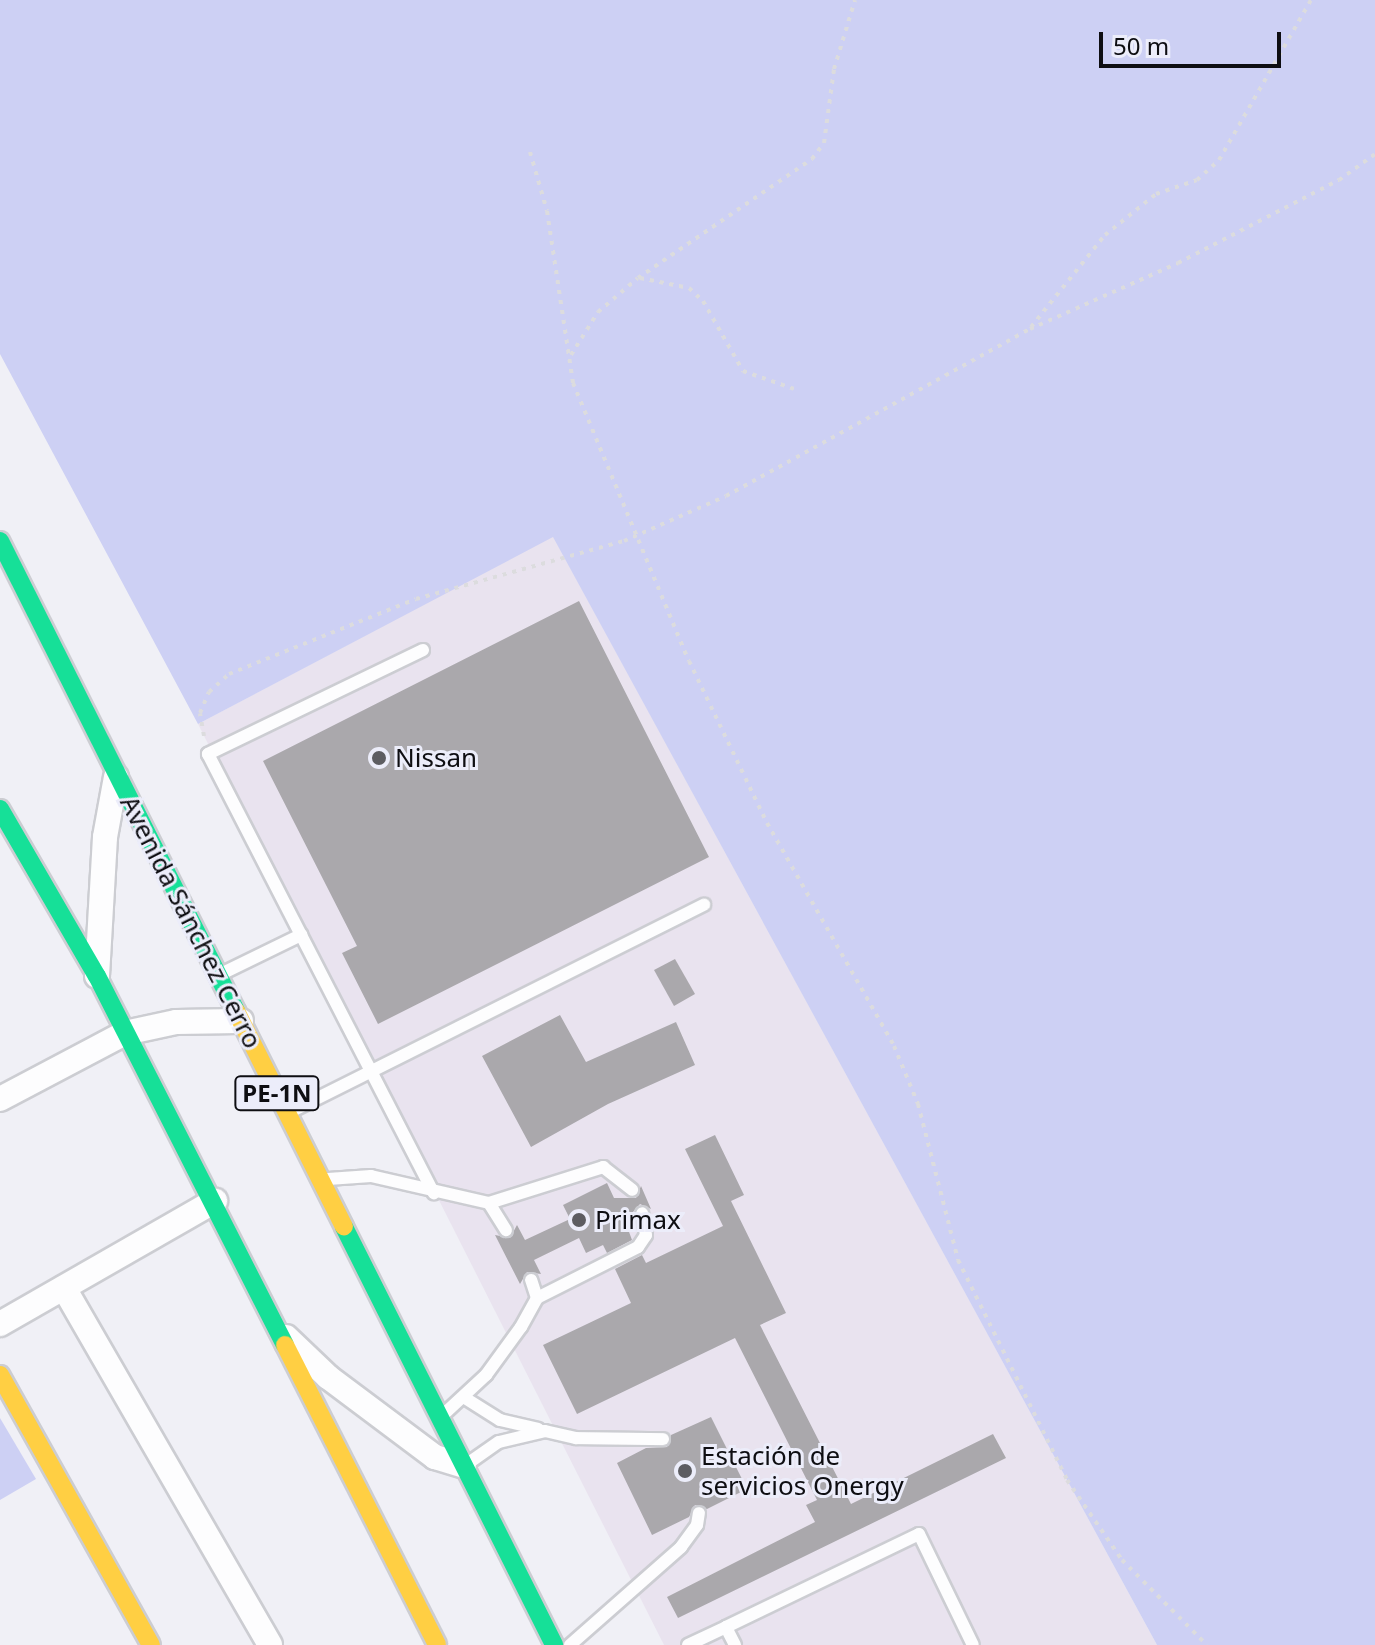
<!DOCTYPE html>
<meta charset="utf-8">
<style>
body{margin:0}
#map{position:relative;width:1375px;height:1645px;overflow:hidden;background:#f0f0f6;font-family:"Noto Sans",sans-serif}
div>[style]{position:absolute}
.commercial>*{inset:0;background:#e9e3ef}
.green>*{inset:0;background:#cdd0f4}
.building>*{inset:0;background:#aaa8ac}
.path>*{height:4px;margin-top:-2px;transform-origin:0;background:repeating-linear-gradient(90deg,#dcdcde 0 4px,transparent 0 10px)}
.roads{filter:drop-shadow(2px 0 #cccdd2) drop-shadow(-2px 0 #cccdd2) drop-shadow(0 2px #cccdd2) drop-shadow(0 -2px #cccdd2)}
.lane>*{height:12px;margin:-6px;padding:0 6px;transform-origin:6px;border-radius:6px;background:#fdfdfe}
.street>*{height:24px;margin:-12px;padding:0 12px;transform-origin:12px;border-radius:12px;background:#fdfdfe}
.fast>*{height:18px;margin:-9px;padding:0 9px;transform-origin:9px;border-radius:9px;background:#16e098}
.slow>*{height:18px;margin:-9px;padding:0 9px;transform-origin:9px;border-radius:9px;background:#ffcf43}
.dots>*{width:22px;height:22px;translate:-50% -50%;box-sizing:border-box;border:4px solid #ecedfa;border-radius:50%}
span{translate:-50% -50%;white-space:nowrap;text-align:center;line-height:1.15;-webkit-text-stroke:6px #ecedfa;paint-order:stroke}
.shield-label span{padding:2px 6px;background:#ecedfa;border:2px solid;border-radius:6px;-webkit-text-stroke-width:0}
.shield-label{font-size:24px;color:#0e0e12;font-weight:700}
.poi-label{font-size:26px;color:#0e0e12}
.left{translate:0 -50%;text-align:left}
.street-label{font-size:26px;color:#0e0e12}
.scale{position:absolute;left:1099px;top:32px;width:182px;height:36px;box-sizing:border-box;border:4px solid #0e0e12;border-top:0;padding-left:10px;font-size:24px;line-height:28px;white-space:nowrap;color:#0e0e12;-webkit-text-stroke:6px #ecedfa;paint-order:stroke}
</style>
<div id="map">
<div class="commercial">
<i style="clip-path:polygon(553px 536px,1157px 1645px,664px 1645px,198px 724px)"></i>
</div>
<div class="green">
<i style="clip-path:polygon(0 0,1375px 0,1375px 1645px,1157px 1645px,553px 537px,198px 724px,0 354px)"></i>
<i style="clip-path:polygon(0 1418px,36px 1479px,0 1500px)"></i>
</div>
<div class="building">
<i style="clip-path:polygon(579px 601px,709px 857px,378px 1024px,342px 953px,357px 946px,263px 761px)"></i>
<i style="clip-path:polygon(675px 959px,695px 994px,674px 1006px,654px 970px)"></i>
<i style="clip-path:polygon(560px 1015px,586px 1062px,676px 1022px,695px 1065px,608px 1104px,531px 1147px,482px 1056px)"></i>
<i style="clip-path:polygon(715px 1135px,744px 1195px,731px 1201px,786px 1313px,760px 1325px,851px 1504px,993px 1434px,1006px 1458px,678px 1618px,667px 1597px,815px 1522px,806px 1505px,817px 1500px,735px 1338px,577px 1414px,543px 1345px,631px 1303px,615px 1269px,642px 1255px,646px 1263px,723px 1226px,685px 1149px)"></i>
<i style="clip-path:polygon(607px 1183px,614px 1198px,636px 1198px,641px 1186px,651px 1209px,640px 1204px,625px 1221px,632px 1240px,607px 1253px,603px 1245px,586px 1253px,579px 1238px,534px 1260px,541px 1274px,527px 1272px,520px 1284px,495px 1235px,510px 1238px,517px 1225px,525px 1240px,570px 1219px,563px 1205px)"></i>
<i style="clip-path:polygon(711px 1417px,747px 1489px,707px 1509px,695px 1505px,689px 1517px,652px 1535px,617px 1463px,646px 1448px,667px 1447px,671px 1435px)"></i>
</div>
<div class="path">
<i style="left:530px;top:152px;width:61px;rotate:73.9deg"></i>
<i style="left:547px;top:211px;width:174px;rotate:81.4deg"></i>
<i style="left:573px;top:383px;width:301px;rotate:67.4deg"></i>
<i style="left:689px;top:661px;width:180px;rotate:64.3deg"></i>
<i style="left:767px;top:823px;width:257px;rotate:60.3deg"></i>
<i style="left:894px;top:1046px;width:63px;rotate:67.5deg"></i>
<i style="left:918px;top:1104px;width:161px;rotate:75.6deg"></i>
<i style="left:958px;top:1260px;width:246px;rotate:63.6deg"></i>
<i style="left:1067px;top:1480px;width:97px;rotate:55.5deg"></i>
<i style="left:1122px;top:1560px;width:120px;rotate:45deg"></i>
<i style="left:640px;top:278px;width:50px;rotate:11.5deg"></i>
<i style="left:689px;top:288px;width:19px;rotate:43deg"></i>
<i style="left:703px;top:301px;width:81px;rotate:60.3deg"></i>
<i style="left:743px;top:371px;width:54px;rotate:19.4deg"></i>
<i style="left:1031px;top:327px;width:118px;rotate:-51.2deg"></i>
<i style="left:1105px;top:235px;width:65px;rotate:-38.8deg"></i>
<i style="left:1156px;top:194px;width:43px;rotate:-18.9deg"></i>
<i style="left:1197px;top:180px;width:30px;rotate:-42deg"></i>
<i style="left:1219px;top:160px;width:185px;rotate:-60.1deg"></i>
<i style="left:571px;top:355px;width:51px;rotate:-57.9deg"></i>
<i style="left:598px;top:312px;width:52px;rotate:-40.4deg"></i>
<i style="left:638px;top:278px;width:211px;rotate:-34.4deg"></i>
<i style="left:812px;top:159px;width:20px;rotate:-53deg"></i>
<i style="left:824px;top:143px;width:75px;rotate:-82.3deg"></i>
<i style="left:834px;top:69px;width:72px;rotate:-73.1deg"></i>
<i style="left:204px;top:736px;width:23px;rotate:-100deg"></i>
<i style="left:200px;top:713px;width:23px;rotate:-67deg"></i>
<i style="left:209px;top:692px;width:27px;rotate:-42deg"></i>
<i style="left:229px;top:674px;width:201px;rotate:-21.9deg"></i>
<i style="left:416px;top:599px;width:216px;rotate:-15.6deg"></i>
<i style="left:624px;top:541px;width:111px;rotate:-23.8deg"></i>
<i style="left:726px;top:496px;width:347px;rotate:-28.8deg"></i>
<i style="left:1030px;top:329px;width:162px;rotate:-24deg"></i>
<i style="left:1178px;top:263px;width:181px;rotate:-27.3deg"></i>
<i style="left:1339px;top:180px;width:44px;rotate:-35.8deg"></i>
</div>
<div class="roads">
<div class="lane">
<i style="left:423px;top:650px;width:239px;rotate:154.2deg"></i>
<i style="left:208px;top:754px;width:494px;rotate:62.8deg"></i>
<i style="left:225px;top:972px;width:85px;rotate:-26deg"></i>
<i style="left:292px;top:1111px;width:461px;rotate:-26.6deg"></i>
<i style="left:328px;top:1179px;width:43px;rotate:-4deg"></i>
<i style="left:371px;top:1176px;width:121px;rotate:12.9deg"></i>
<i style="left:489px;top:1203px;width:32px;rotate:58deg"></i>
<i style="left:489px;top:1203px;width:120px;rotate:-17.5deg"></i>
<i style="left:603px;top:1167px;width:37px;rotate:38deg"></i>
<i style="left:537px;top:1298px;width:113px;rotate:-26.8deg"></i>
<i style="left:638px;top:1247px;width:14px;rotate:-56deg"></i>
<i style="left:646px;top:1235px;width:22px;rotate:-100deg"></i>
<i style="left:465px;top:1398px;width:41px;rotate:32.2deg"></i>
<i style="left:500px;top:1420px;width:39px;rotate:13deg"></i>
<i style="left:445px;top:1413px;width:56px;rotate:-42.8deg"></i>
<i style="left:486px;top:1375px;width:59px;rotate:-53.9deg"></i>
<i style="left:521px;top:1327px;width:33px;rotate:-61deg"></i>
<i style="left:537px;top:1298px;width:19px;rotate:-108deg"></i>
<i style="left:470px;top:1462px;width:35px;rotate:-35deg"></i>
<i style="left:499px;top:1442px;width:47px;rotate:-13.4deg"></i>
<i style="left:545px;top:1431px;width:32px;rotate:13deg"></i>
<i style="left:576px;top:1438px;width:87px;rotate:0.7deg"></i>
<i style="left:570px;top:1645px;width:148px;rotate:-41.4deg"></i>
<i style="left:681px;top:1547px;width:27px;rotate:-54deg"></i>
<i style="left:697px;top:1525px;width:12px;rotate:-81deg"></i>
<i style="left:688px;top:1645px;width:42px;rotate:-25.3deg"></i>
<i style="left:735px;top:1645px;width:20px;rotate:-117deg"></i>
<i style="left:726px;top:1627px;width:214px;rotate:-25.7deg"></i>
<i style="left:919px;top:1534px;width:123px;rotate:64.1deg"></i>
</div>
<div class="street">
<i style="left:97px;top:976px;width:139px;rotate:-86.7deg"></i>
<i style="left:105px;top:837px;width:61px;rotate:-79.6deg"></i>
<i style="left:0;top:1099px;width:141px;rotate:-27.8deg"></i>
<i style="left:125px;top:1033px;width:52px;rotate:-12.2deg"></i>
<i style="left:176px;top:1022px;width:65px;rotate:-0.9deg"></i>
<i style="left:64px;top:1288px;width:412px;rotate:60deg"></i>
<i style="left:0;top:1324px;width:248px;rotate:-29.8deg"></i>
<i style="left:286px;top:1337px;width:58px;rotate:43.6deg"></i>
<i style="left:328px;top:1377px;width:134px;rotate:36.8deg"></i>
<i style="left:435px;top:1457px;width:30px;rotate:17deg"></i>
</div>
<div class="fast">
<i style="left:0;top:541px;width:526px;rotate:63.34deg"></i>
<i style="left:0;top:809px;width:193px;rotate:59.9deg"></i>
<i style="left:97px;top:976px;width:414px;rotate:63deg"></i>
<i style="left:344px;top:1227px;width:468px;rotate:63.3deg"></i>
</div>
<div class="slow">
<i style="left:236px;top:1011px;width:241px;rotate:63.4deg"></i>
<i style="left:285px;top:1345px;width:336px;rotate:63.1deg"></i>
<i style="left:0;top:1375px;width:309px;rotate:60.8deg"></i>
</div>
</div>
<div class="dots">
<i style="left:379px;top:758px;background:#5d5d62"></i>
<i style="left:579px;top:1220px;background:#5d5d62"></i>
<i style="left:685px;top:1471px;background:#5d5d62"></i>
</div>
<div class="shield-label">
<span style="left:277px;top:1093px">PE-1N</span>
</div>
<div class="poi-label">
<span class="left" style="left:395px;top:758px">Nissan</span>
<span class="left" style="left:595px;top:1220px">Primax</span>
<span class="left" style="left:701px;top:1471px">Estación de<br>servicios Onergy</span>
</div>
<div class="street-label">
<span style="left:191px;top:922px;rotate:63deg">Avenida Sánchez Cerro</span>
</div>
<div class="scale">50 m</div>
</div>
